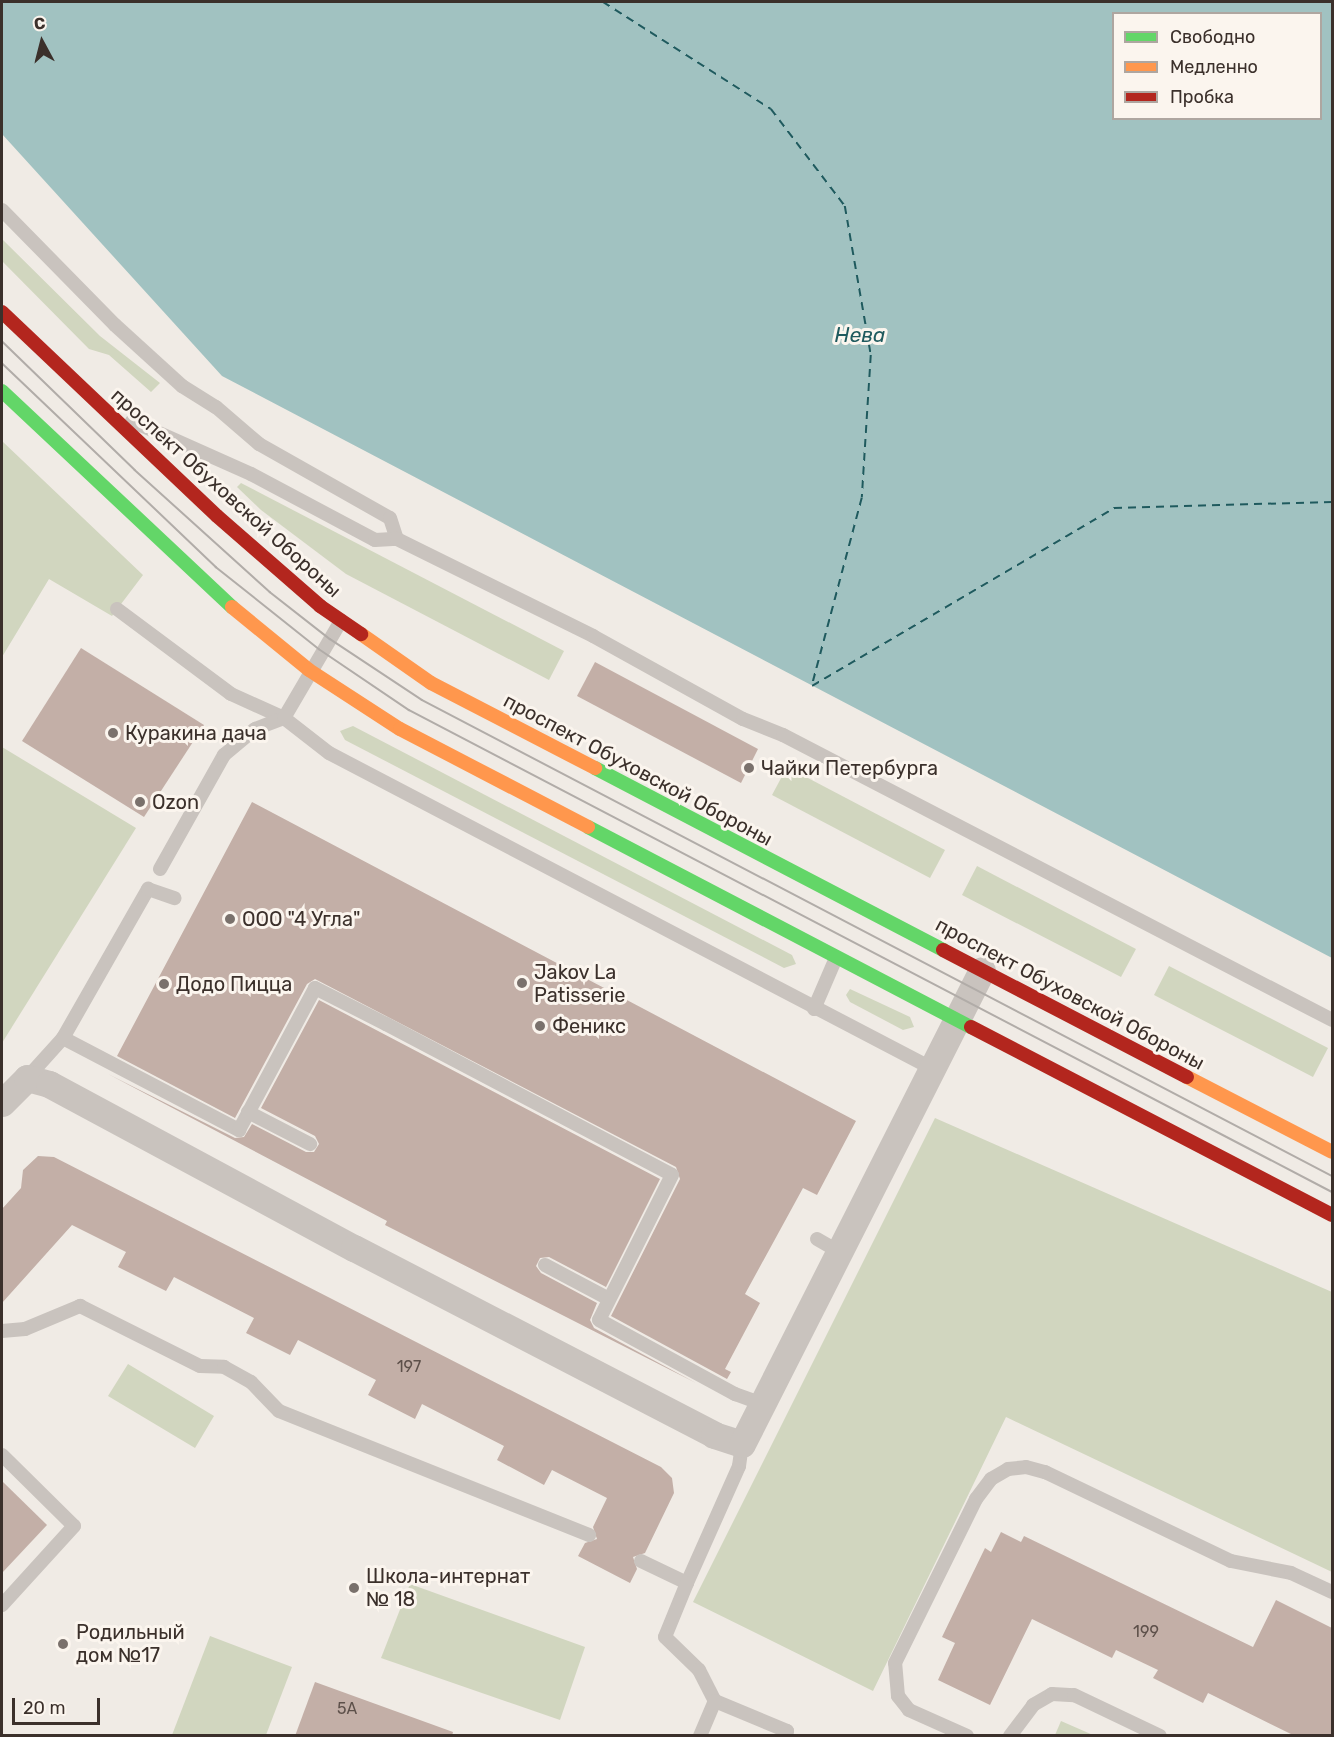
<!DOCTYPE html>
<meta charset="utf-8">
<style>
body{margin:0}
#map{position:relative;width:1334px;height:1737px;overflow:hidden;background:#f0ebe5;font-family:Rubik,sans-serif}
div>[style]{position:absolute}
.green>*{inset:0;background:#d1d6bf}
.water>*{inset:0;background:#a1c2c1}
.ferry>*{height:1.5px;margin-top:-0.75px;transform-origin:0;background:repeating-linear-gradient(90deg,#1f5a5e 0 8px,transparent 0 14px)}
.building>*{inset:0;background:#c3afa7}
.lane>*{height:14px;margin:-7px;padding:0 7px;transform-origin:7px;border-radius:7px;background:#c9c3be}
.street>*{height:27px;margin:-13.5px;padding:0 13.5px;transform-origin:13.5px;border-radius:13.5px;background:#c9c3be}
.fast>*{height:14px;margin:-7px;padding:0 7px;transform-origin:7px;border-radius:7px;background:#63d668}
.slow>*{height:14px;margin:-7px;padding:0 7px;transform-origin:7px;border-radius:7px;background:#ff974d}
.jam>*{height:14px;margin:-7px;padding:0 7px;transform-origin:7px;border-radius:7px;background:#b3261e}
.tram>*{height:1.5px;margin:-0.75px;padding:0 0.75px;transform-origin:0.75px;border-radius:0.75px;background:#b1aca8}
.dots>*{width:16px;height:16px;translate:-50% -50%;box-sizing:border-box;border:3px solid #fbf5ee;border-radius:50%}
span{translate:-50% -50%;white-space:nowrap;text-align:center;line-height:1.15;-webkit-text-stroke:6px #fbf5ee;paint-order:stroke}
.number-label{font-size:16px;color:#5d504a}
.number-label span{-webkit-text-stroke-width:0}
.street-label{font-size:20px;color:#3b302b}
.poi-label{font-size:20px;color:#3b302b}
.left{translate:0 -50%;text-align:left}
.water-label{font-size:21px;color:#1f5a5e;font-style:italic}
.frame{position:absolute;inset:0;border:3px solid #3b302b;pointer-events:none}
.legend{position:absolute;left:1112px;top:12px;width:210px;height:108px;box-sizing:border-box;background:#fbf5ee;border:2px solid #aea6a0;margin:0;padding:8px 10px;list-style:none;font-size:18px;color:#3b302b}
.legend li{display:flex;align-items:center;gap:12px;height:30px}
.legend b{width:30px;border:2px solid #aea6a0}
.north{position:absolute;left:12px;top:12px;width:60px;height:60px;-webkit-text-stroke:4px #fbf5ee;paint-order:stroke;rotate:353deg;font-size:16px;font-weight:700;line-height:24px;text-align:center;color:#3b302b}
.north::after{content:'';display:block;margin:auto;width:21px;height:27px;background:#3b302b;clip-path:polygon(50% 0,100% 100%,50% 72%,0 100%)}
.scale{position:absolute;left:12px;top:1698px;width:88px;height:27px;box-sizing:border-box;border:3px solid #3b302b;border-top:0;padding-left:8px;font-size:18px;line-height:21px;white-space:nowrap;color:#3b302b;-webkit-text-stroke:4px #fbf5ee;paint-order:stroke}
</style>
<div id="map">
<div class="green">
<i style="clip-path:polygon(2px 239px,100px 336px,160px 383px,151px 392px,109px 355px,89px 349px,2px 261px)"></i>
<i style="clip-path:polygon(2px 441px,143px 575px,112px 616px,49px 579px,2px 657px)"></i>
<i style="clip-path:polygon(241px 483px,564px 651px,549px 680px,346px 574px,261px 510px,237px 487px)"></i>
<i style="clip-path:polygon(353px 726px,792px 955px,796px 964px,784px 968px,345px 740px,340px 731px)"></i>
<i style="clip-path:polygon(2px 747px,136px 828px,2px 1043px)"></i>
<i style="clip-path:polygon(787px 767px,945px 850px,930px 878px,772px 795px)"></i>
<i style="clip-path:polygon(977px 866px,1136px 949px,1121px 977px,962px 895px)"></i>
<i style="clip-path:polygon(1169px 966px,1328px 1048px,1313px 1077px,1154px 995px)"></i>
<i style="clip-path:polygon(850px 989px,910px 1017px,914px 1027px,903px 1030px,850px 1002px,846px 995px)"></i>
<i style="clip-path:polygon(935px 1118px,1332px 1292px,1332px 1572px,1006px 1417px,873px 1691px,693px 1602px)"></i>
<i style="clip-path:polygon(128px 1364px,214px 1416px,195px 1448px,108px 1396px)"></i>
<i style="clip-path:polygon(410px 1584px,585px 1647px,560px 1720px,381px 1658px)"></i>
<i style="clip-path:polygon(210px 1636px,292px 1667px,266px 1735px,172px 1735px)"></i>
<i style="clip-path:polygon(1061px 1721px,1093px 1735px,1055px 1735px)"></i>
</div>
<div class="water">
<i style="clip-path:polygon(evenodd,2px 2px,1332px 2px,1332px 958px,222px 376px,2px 134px,2px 2px,1114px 14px,1320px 14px,1320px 118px,1114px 118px,1114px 14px)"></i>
</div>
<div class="ferry">
<i style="left:603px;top:2px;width:199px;rotate:32.5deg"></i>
<i style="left:771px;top:109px;width:122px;rotate:52.7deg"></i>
<i style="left:845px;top:206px;width:151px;rotate:80.1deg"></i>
<i style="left:871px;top:355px;width:143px;rotate:93.6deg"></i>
<i style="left:862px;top:498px;width:195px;rotate:104.9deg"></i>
<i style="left:812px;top:686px;width:351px;rotate:-30.5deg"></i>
<i style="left:1114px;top:508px;width:218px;rotate:-1.6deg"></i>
</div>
<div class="building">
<i style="clip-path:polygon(81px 648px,204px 725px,144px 817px,22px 741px)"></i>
<i style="clip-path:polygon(595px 662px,758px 749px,741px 783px,577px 696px)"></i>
<i style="clip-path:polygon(252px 802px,856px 1121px,817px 1195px,803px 1188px,745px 1294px,760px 1303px,725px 1369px,731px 1372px,727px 1379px,611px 1316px,680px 1179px,676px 1167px,315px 979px,307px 984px,235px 1118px,117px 1056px)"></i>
<i style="clip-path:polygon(319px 1000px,660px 1179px,606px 1287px,549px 1257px,540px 1258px,536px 1266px,541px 1273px,597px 1303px,590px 1320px,594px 1328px,696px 1383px,385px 1225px,387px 1221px,108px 1074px,235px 1138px,244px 1137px,252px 1124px,306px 1152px,314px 1152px,319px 1144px,315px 1136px,261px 1108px)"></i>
<i style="clip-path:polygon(38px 1156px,54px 1157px,661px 1467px,672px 1478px,674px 1493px,645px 1553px,633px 1557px,637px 1569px,630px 1583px,578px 1556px,585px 1543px,597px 1539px,593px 1527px,607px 1498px,552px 1470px,544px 1485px,497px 1460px,504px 1446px,422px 1404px,415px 1419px,368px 1395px,376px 1380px,298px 1340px,290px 1355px,246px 1333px,254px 1318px,174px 1277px,166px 1291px,118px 1267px,126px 1252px,72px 1225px,2px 1303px,2px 1209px,21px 1188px,23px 1170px)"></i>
<i style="clip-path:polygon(2px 1481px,47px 1525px,2px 1573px)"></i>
<i style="clip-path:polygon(1001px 1532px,1021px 1542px,1024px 1536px,1253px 1647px,1276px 1600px,1332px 1628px,1332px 1736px,1295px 1736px,1208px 1693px,1203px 1703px,1153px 1678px,1158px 1670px,1116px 1650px,1112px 1658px,1032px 1619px,990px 1705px,938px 1680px,955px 1643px,942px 1637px,985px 1548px,991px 1552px)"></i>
<i style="clip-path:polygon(315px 1682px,453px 1732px,452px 1736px,295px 1736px)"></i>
</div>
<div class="lane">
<i style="left:2px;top:210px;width:161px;rotate:45.5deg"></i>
<i style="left:115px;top:325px;width:91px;rotate:42.3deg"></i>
<i style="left:182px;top:386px;width:40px;rotate:32deg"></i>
<i style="left:216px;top:407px;width:57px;rotate:40.7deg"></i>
<i style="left:259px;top:444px;width:150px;rotate:29.5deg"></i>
<i style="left:390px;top:518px;width:22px;rotate:72deg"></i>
<i style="left:132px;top:421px;width:130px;rotate:24deg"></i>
<i style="left:251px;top:474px;width:140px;rotate:28deg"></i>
<i style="left:375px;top:540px;width:22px;rotate:-3deg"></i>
<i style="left:397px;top:539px;width:219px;rotate:26.3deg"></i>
<i style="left:593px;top:636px;width:171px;rotate:29deg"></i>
<i style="left:743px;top:719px;width:43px;rotate:21.8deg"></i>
<i style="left:783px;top:735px;width:619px;rotate:27.43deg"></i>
<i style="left:117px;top:609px;width:142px;rotate:36.7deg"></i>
<i style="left:231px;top:694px;width:58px;rotate:24.4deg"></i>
<i style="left:284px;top:718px;width:57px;rotate:37.9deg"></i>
<i style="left:329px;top:753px;width:679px;rotate:27.62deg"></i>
<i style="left:160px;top:869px;width:131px;rotate:-60.7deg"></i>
<i style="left:224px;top:755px;width:40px;rotate:-40deg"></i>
<i style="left:255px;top:729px;width:31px;rotate:-21deg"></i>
<i style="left:284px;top:718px;width:113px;rotate:-59.6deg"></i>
<i style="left:814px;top:1009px;width:56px;rotate:-66.7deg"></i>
<i style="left:63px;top:1038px;width:199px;rotate:27.6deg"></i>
<i style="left:239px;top:1130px;width:161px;rotate:-61.8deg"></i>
<i style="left:315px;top:988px;width:80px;rotate:26.9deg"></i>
<i style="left:386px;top:1024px;width:323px;rotate:27.8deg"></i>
<i style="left:672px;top:1175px;width:162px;rotate:116.7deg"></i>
<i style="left:599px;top:1320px;width:155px;rotate:28.6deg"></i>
<i style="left:735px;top:1394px;width:29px;rotate:20deg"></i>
<i style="left:27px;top:1078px;width:54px;rotate:-48deg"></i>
<i style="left:63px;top:1038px;width:172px;rotate:-60.3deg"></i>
<i style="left:148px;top:889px;width:28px;rotate:19deg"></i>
<i style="left:248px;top:1112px;width:70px;rotate:27.3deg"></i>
<i style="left:817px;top:1239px;width:24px;rotate:30deg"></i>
<i style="left:545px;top:1265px;width:72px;rotate:28deg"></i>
<i style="left:2px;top:1331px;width:23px;rotate:-5deg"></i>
<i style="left:25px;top:1329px;width:60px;rotate:-22.7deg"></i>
<i style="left:80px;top:1306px;width:134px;rotate:26.6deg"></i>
<i style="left:200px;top:1366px;width:24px;rotate:2deg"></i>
<i style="left:224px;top:1367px;width:31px;rotate:29deg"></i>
<i style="left:251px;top:1382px;width:40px;rotate:46deg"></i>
<i style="left:279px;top:1411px;width:334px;rotate:21.8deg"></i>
<i style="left:2px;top:1455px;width:101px;rotate:44.6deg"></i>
<i style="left:74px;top:1526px;width:107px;rotate:132.3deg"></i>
<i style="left:641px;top:1561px;width:51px;rotate:25.6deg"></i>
<i style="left:687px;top:1583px;width:128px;rotate:-66deg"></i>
<i style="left:739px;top:1466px;width:22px;rotate:-82deg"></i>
<i style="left:687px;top:1583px;width:58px;rotate:112.2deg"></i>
<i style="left:665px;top:1637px;width:47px;rotate:44.1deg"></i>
<i style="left:699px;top:1670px;width:35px;rotate:63deg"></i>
<i style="left:715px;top:1701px;width:78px;rotate:22.6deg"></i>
<i style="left:787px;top:1731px;width:5px;rotate:112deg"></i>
<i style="left:700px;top:1736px;width:38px;rotate:-67deg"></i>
<i style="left:967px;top:1736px;width:64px;rotate:-155.9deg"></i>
<i style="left:909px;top:1710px;width:18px;rotate:-128deg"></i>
<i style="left:898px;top:1696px;width:33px;rotate:-95deg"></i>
<i style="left:895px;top:1663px;width:183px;rotate:-63.7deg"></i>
<i style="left:976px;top:1499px;width:25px;rotate:-53deg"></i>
<i style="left:991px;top:1479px;width:20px;rotate:-30deg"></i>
<i style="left:1008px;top:1469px;width:18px;rotate:-6deg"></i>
<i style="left:1026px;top:1467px;width:20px;rotate:15deg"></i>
<i style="left:1045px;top:1472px;width:206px;rotate:25.6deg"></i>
<i style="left:1231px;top:1561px;width:61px;rotate:11.3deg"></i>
<i style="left:1291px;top:1573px;width:45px;rotate:24.9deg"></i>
<i style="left:1010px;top:1736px;width:39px;rotate:-53deg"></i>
<i style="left:1033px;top:1705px;width:22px;rotate:-30deg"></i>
<i style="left:1052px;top:1694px;width:22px;rotate:3deg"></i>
<i style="left:1074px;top:1695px;width:95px;rotate:25.5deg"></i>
</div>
<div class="street">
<i style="left:2px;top:1103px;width:35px;rotate:-45deg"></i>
<i style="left:27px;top:1078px;width:23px;rotate:15deg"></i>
<i style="left:49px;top:1084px;width:346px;rotate:28.3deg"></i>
<i style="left:354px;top:1248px;width:406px;rotate:27.4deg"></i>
<i style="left:714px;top:1435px;width:29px;rotate:18deg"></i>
<i style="left:742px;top:1444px;width:531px;rotate:-63.15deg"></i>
</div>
<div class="fast">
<i style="left:2px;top:391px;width:316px;rotate:43.2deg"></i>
<i style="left:595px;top:768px;width:393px;rotate:27.6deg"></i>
<i style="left:588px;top:827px;width:432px;rotate:27.6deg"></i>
</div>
<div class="slow">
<i style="left:232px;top:607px;width:99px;rotate:39.3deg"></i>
<i style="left:309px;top:670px;width:108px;rotate:33deg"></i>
<i style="left:400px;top:729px;width:212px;rotate:27.5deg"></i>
<i style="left:361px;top:634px;width:85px;rotate:35deg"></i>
<i style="left:431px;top:683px;width:185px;rotate:27.4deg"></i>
<i style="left:1187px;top:1077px;width:163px;rotate:27.3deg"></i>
</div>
<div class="jam">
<i style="left:2px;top:312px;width:296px;rotate:43.5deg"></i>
<i style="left:217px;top:516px;width:137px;rotate:41.1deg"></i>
<i style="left:320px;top:606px;width:50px;rotate:34.3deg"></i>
<i style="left:943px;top:950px;width:275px;rotate:27.5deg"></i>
<i style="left:971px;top:1027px;width:407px;rotate:27.5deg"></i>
</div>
<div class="tram">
<i style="left:2px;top:341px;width:185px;rotate:44.1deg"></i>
<i style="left:135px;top:470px;width:182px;rotate:42.1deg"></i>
<i style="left:270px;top:592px;width:76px;rotate:38.1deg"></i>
<i style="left:330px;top:639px;width:110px;rotate:33.5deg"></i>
<i style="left:422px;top:700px;width:1027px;rotate:27.61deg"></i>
<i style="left:2px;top:363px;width:296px;rotate:43.6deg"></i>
<i style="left:216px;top:567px;width:132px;rotate:38.5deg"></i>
<i style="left:319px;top:649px;width:109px;rotate:34.1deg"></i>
<i style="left:409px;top:710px;width:1041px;rotate:27.57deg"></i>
</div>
<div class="dots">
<i style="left:113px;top:733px;background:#7a716c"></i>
<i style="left:749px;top:768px;background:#7a716c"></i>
<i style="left:140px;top:802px;background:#7a716c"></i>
<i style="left:230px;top:919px;background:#7a716c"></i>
<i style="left:522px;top:983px;background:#7a716c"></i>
<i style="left:164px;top:984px;background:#7a716c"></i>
<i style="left:540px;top:1026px;background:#7a716c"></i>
<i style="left:354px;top:1588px;background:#7a716c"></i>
<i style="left:63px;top:1644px;background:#7a716c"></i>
</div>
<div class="number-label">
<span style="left:409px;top:1367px">197</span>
<span style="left:1146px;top:1632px">199</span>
<span style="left:347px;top:1709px">5А</span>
</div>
<div class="street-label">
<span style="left:226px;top:493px;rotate:42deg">проспект Обуховской Обороны</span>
<span style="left:638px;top:770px;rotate:28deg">проспект Обуховской Обороны</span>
<span style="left:1070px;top:994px;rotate:28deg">проспект Обуховской Обороны</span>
</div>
<div class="poi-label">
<span class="left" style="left:125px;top:733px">Куракина дача</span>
<span class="left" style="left:761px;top:768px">Чайки Петербурга</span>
<span class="left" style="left:152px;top:802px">Ozon</span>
<span class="left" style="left:242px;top:919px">ООО "4 Угла"</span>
<span class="left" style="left:534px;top:984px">Jakov La<br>Patisserie</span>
<span class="left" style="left:176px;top:984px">Додо Пицца</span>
<span class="left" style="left:552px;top:1026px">Феникс</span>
<span class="left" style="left:366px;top:1588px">Школа-интернат<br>№ 18</span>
<span class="left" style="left:76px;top:1644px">Родильный<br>дом №17</span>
</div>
<div class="water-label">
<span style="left:860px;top:335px">Нева</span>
</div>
<div class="frame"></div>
<ul class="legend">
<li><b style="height:8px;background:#63d668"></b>Свободно</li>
<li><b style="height:8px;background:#ff974d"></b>Медленно</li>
<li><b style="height:8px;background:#b3261e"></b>Пробка</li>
</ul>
<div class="north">С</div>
<div class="scale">20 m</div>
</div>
